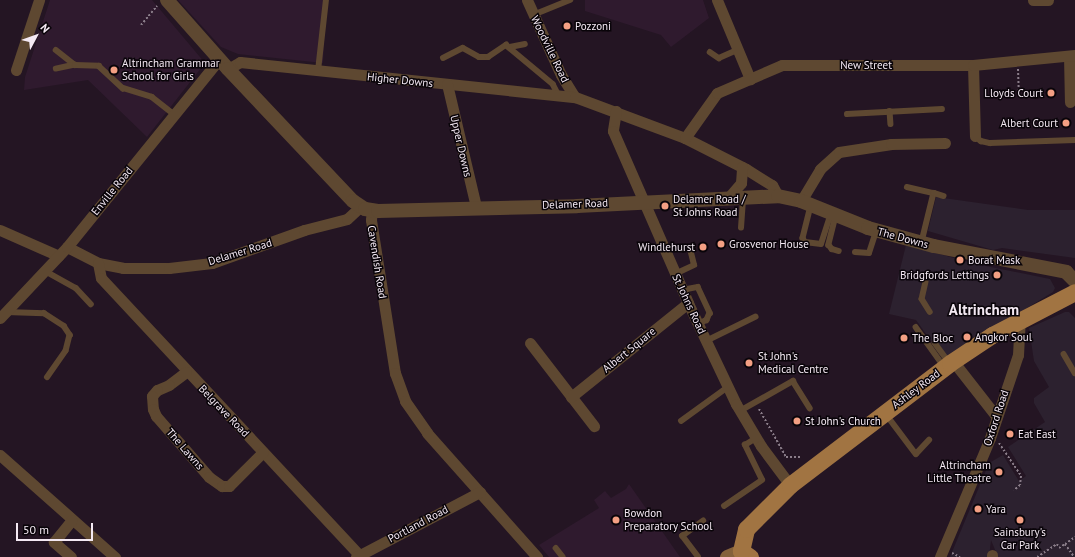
<!DOCTYPE html>
<style>
body{margin:0}
#map{position:relative;width:1075px;height:557px;overflow:hidden;background:#241523;font-family:"PT Sans",sans-serif}
div>[style]{position:absolute}
.commercial>*{inset:0;background:#2c212f}
.built>*{inset:0;background:#2f1a2e}
.path>*{height:2px;margin-top:-1px;transform-origin:0;background:repeating-linear-gradient(90deg,#8a7d89 0 2px,transparent 0 4px)}
.service>*{height:5.5px;margin:-2.75px;padding:0 2.75px;transform-origin:2.75px;border-radius:2.75px;background:#5e4831}
.minor>*{height:11px;margin:-5.5px;padding:0 5.5px;transform-origin:5.5px;border-radius:5.5px;background:#5e4831}
.tertiary>*{height:14px;margin:-7px;padding:0 7px;transform-origin:7px;border-radius:7px;background:#5e4831}
.secondary>*{height:15px;margin:-7.5px;padding:0 7.5px;transform-origin:7.5px;border-radius:7.5px;background:#84613b}
.primary>*{height:17px;margin:-8.5px;padding:0 8.5px;transform-origin:8.5px;border-radius:8.5px;background:#a17442}
.dots>*{width:11px;height:11px;translate:-50% -50%;box-sizing:border-box;border:2px solid #090409;border-radius:50%}
span{translate:-50% -50%;white-space:nowrap;text-align:center;line-height:1.15;-webkit-text-stroke:3px #090409;paint-order:stroke}
.poi-label{font-size:11px;color:#f4e9f3}
.left{translate:0 -50%;text-align:left}
.right{translate:-100% -50%;text-align:right}
.street-label{font-size:11px;color:#f4e9f3}
.district-label{font-size:15px;color:#f4e9f3;font-weight:700}
.north{position:absolute;left:16px;top:16px;width:40px;height:40px;-webkit-text-stroke:3px #090409;paint-order:stroke;rotate:49deg;font-size:11px;font-weight:700;line-height:16px;text-align:center;color:#f4e9f3}
.north::after{content:'';display:block;margin:auto;width:14px;height:18px;background:#f4e9f3;clip-path:polygon(50% 0,100% 100%,50% 72%,0 100%)}
.scale{position:absolute;left:16px;top:523px;width:77px;height:18px;box-sizing:border-box;border:2px solid #f4e9f3;border-top:0;padding-left:5px;font-size:12px;line-height:14px;white-space:nowrap;color:#f4e9f3;-webkit-text-stroke:3px #090409;paint-order:stroke}
</style>
<div id="map">
<div class="commercial">
<i style="clip-path:polygon(936px 197px,1028px 210px,1075px 210px,1075px 258px,1002px 248px,993px 250px,928px 231px)"></i>
<i style="clip-path:polygon(906px 245px,976px 264px,1050px 279px,1055px 288px,1053px 292px,944px 359px,916px 320px,889px 314px)"></i>
<i style="clip-path:polygon(1065px 312px,1069px 312px,1075px 318px,1075px 557px,998px 557px,991px 540px,989px 557px,950px 557px,989px 463px,1003px 455px,1019px 481px,1026px 476px,1008px 447px,1045px 422px,1034px 403px,1034px 398px,1049px 387px,1034px 361px,1029px 328px)"></i>
</div>
<div class="built">
<i style="clip-path:polygon(50px 0,152px 0,205px 63px,147px 137px,88px 80px,24px 90px,25px 77px)"></i>
<i style="clip-path:polygon(178px 0,326px 0,323px 63px,238px 54px,221px 47px)"></i>
<i style="clip-path:polygon(585px 0,703px 0,709px 18px,671px 47px,661px 35px,585px 11px)"></i>
<i style="clip-path:polygon(629px 484px,680px 557px,549px 557px,539px 545px,599px 508px,594px 500px,605px 491px,611px 498px,626px 489px)"></i>
</div>
<div class="path">
<i style="left:141px;top:25px;width:25px;rotate:-50deg"></i>
<i style="left:1018px;top:69px;width:25px;rotate:88deg"></i>
<i style="left:759px;top:409px;width:55px;rotate:60.6deg"></i>
<i style="left:786px;top:457px;width:16px"></i>
<i style="left:999px;top:443px;width:40px;rotate:56deg"></i>
<i style="left:1021px;top:476px;width:9px;rotate:96deg"></i>
<i style="left:1020px;top:485px;width:8px;rotate:140deg"></i>
<i style="left:1065px;top:544px;width:12px;rotate:-35deg"></i>
<i style="left:952px;top:553px;width:9px;rotate:27deg"></i>
<i style="left:1037px;top:557px;width:24px;rotate:-33deg"></i>
<i style="left:1057px;top:544px;width:4px;rotate:63deg"></i>
<i style="left:1059px;top:548px;width:7px;rotate:-34deg"></i>
<i style="left:1065px;top:544px;width:16px;rotate:55deg"></i>
</div>
<div class="service">
<i style="left:533px;top:15px;width:40px;rotate:-22deg"></i>
<i style="left:510px;top:47px;width:15px;rotate:-11deg"></i>
<i style="left:56px;top:50px;width:24px;rotate:38deg"></i>
<i style="left:75px;top:65px;width:19px;rotate:168deg"></i>
<i style="left:710px;top:52px;width:11px;rotate:34deg"></i>
<i style="left:719px;top:58px;width:20px;rotate:-24deg"></i>
<i style="left:443px;top:58px;width:22px;rotate:-27deg"></i>
<i style="left:463px;top:48px;width:18px;rotate:29deg"></i>
<i style="left:479px;top:57px;width:9px"></i>
<i style="left:488px;top:57px;width:22px;rotate:-34deg"></i>
<i style="left:506px;top:45px;width:61px;rotate:39.7deg"></i>
<i style="left:553px;top:84px;width:13px;rotate:63deg"></i>
<i style="left:75px;top:65px;width:24px;rotate:2deg"></i>
<i style="left:99px;top:66px;width:33px;rotate:43deg"></i>
<i style="left:123px;top:88px;width:30px;rotate:17deg"></i>
<i style="left:152px;top:97px;width:29px;rotate:38deg"></i>
<i style="left:318px;top:71px;width:71px;rotate:-83.6deg"></i>
<i style="left:890px;top:111px;width:13px;rotate:86deg"></i>
<i style="left:847px;top:114px;width:95px;rotate:-3deg"></i>
<i style="left:975px;top:136px;width:8px;rotate:40deg"></i>
<i style="left:981px;top:141px;width:9px;rotate:13deg"></i>
<i style="left:990px;top:143px;width:85px;rotate:-2deg"></i>
<i style="left:907px;top:187px;width:28px;rotate:13deg"></i>
<i style="left:934px;top:193px;width:50px;rotate:103.8deg"></i>
<i style="left:934px;top:193px;width:10px;rotate:17deg"></i>
<i style="left:811px;top:206px;width:33px;rotate:104deg"></i>
<i style="left:803px;top:238px;width:4px;rotate:63deg"></i>
<i style="left:805px;top:242px;width:16px;rotate:7deg"></i>
<i style="left:821px;top:244px;width:32px;rotate:-72deg"></i>
<i style="left:836px;top:216px;width:30px;rotate:104deg"></i>
<i style="left:829px;top:245px;width:5px;rotate:53deg"></i>
<i style="left:832px;top:249px;width:7px;rotate:16deg"></i>
<i style="left:741px;top:228px;width:31px;rotate:-86deg"></i>
<i style="left:855px;top:252px;width:14px;rotate:4deg"></i>
<i style="left:869px;top:253px;width:23px;rotate:-72deg"></i>
<i style="left:45px;top:271px;width:35px;rotate:29deg"></i>
<i style="left:76px;top:288px;width:22px;rotate:47deg"></i>
<i style="left:675px;top:274px;width:21px;rotate:-25deg"></i>
<i style="left:694px;top:265px;width:16px;rotate:-104deg"></i>
<i style="left:926px;top:282px;width:17px;rotate:103deg"></i>
<i style="left:922px;top:299px;width:15px;rotate:58deg"></i>
<i style="left:682px;top:290px;width:16px;rotate:-11deg"></i>
<i style="left:698px;top:287px;width:29px;rotate:65deg"></i>
<i style="left:710px;top:313px;width:8px;rotate:113deg"></i>
<i style="left:707px;top:320px;width:10px;rotate:151deg"></i>
<i style="left:6px;top:312px;width:38px;rotate:2deg"></i>
<i style="left:44px;top:313px;width:24px;rotate:33deg"></i>
<i style="left:64px;top:326px;width:11px;rotate:56deg"></i>
<i style="left:70px;top:335px;width:16px;rotate:104deg"></i>
<i style="left:66px;top:351px;width:32px;rotate:125deg"></i>
<i style="left:916px;top:327px;width:47px;rotate:54.6deg"></i>
<i style="left:706px;top:341px;width:55px;rotate:-26.1deg"></i>
<i style="left:935px;top:343px;width:22px;rotate:54deg"></i>
<i style="left:1064px;top:354px;width:22px;rotate:60deg"></i>
<i style="left:740px;top:411px;width:61px;rotate:-29.5deg"></i>
<i style="left:793px;top:381px;width:32px;rotate:58deg"></i>
<i style="left:886px;top:414px;width:50px;rotate:53.1deg"></i>
<i style="left:916px;top:454px;width:19px;rotate:-47deg"></i>
<i style="left:681px;top:421px;width:58px;rotate:-35.9deg"></i>
<i style="left:724px;top:506px;width:46px;rotate:-34.4deg"></i>
<i style="left:762px;top:480px;width:39px;rotate:-116deg"></i>
<i style="left:745px;top:445px;width:13px;rotate:-32deg"></i>
<i style="left:556px;top:548px;width:11px;rotate:52deg"></i>
<i style="left:698px;top:557px;width:26px;rotate:-127deg"></i>
<i style="left:682px;top:536px;width:26px;rotate:-36deg"></i>
</div>
<div class="minor">
<i style="left:527px;top:0;width:82px;rotate:65.6deg"></i>
<i style="left:561px;top:75px;width:26px;rotate:58deg"></i>
<i style="left:717px;top:0;width:86px;rotate:67.3deg"></i>
<i style="left:1033px;top:0;width:15px"></i>
<i style="left:1069px;top:56px;width:46px;rotate:88.8deg"></i>
<i style="left:973px;top:65px;width:71px;rotate:88.4deg"></i>
<i style="left:228px;top:69px;width:14px;rotate:-30deg"></i>
<i style="left:240px;top:62px;width:337px;rotate:6deg"></i>
<i style="left:575px;top:97px;width:117px;rotate:20.4deg"></i>
<i style="left:685px;top:138px;width:68px;rotate:26.9deg"></i>
<i style="left:746px;top:169px;width:31px;rotate:32deg"></i>
<i style="left:772px;top:185px;width:13px;rotate:61deg"></i>
<i style="left:16px;top:70px;width:74px;rotate:-71.8deg"></i>
<i style="left:447px;top:84px;width:126px;rotate:76.7deg"></i>
<i style="left:616px;top:111px;width:20px;rotate:99deg"></i>
<i style="left:613px;top:131px;width:188px;rotate:66.4deg"></i>
<i style="left:688px;top:303px;width:112px;rotate:64.6deg"></i>
<i style="left:736px;top:404px;width:49px;rotate:59.2deg"></i>
<i style="left:761px;top:446px;width:49px;rotate:53.4deg"></i>
<i style="left:685px;top:138px;width:55px;rotate:-54.6deg"></i>
<i style="left:717px;top:93px;width:71px;rotate:-23.3deg"></i>
<i style="left:782px;top:65px;width:191px"></i>
<i style="left:973px;top:65px;width:102px;rotate:-5.6deg"></i>
<i style="left:728px;top:198px;width:20px;rotate:-49deg"></i>
<i style="left:741px;top:183px;width:16px;rotate:-86deg"></i>
<i style="left:801px;top:201px;width:37px;rotate:-59deg"></i>
<i style="left:820px;top:169px;width:25px;rotate:-42deg"></i>
<i style="left:839px;top:152px;width:53px;rotate:-8.7deg"></i>
<i style="left:891px;top:144px;width:54px;rotate:-1.1deg"></i>
<i style="left:372px;top:210px;width:10px;rotate:96deg"></i>
<i style="left:371px;top:220px;width:155px;rotate:81.1deg"></i>
<i style="left:395px;top:373px;width:30px;rotate:70deg"></i>
<i style="left:405px;top:401px;width:39px;rotate:55deg"></i>
<i style="left:427px;top:433px;width:166px;rotate:48.4deg"></i>
<i style="left:0;top:230px;width:64px;rotate:23.8deg"></i>
<i style="left:67px;top:247px;width:35px;rotate:27deg"></i>
<i style="left:98px;top:263px;width:25px;rotate:11deg"></i>
<i style="left:123px;top:268px;width:46px"></i>
<i style="left:169px;top:268px;width:43px;rotate:-6.6deg"></i>
<i style="left:212px;top:263px;width:98px;rotate:-19.7deg"></i>
<i style="left:304px;top:230px;width:44px;rotate:-14.3deg"></i>
<i style="left:347px;top:219px;width:18px;rotate:-43deg"></i>
<i style="left:98px;top:263px;width:15px;rotate:79deg"></i>
<i style="left:101px;top:278px;width:379px;rotate:47deg"></i>
<i style="left:0;top:318px;width:98px;rotate:-46.7deg"></i>
<i style="left:67px;top:247px;width:242px;rotate:-51deg"></i>
<i style="left:530px;top:343px;width:105px;rotate:52.4deg"></i>
<i style="left:953px;top:361px;width:70px;rotate:52deg"></i>
<i style="left:186px;top:372px;width:21px;rotate:143deg"></i>
<i style="left:169px;top:385px;width:13px;rotate:157deg"></i>
<i style="left:157px;top:390px;width:8px;rotate:130deg"></i>
<i style="left:152px;top:396px;width:13px;rotate:86deg"></i>
<i style="left:153px;top:409px;width:8px;rotate:67deg"></i>
<i style="left:156px;top:416px;width:81px;rotate:49deg"></i>
<i style="left:209px;top:477px;width:16px;rotate:35deg"></i>
<i style="left:222px;top:486px;width:7px"></i>
<i style="left:229px;top:486px;width:48px;rotate:-45deg"></i>
<i style="left:571px;top:397px;width:150px;rotate:-38.8deg"></i>
<i style="left:0;top:455px;width:154px;rotate:41.6deg"></i>
<i style="left:992px;top:555px;width:2px;rotate:90deg"></i>
<i style="left:71px;top:557px;width:23px;rotate:-139deg"></i>
<i style="left:54px;top:542px;width:28px;rotate:-51deg"></i>
<i style="left:356px;top:557px;width:140px;rotate:-27.7deg"></i>
<i style="left:940px;top:557px;width:129px;rotate:-67.2deg"></i>
<i style="left:990px;top:438px;width:88px;rotate:-71.4deg"></i>
<i style="left:1018px;top:355px;width:34px;rotate:-87deg"></i>
</div>
<div class="tertiary">
<i style="left:167px;top:0;width:92px;rotate:48.5deg"></i>
<i style="left:228px;top:69px;width:182px;rotate:46.6deg"></i>
<i style="left:353px;top:201px;width:14px;rotate:34deg"></i>
<i style="left:365px;top:209px;width:13px;rotate:9deg"></i>
<i style="left:378px;top:211px;width:199px;rotate:-1.4deg"></i>
<i style="left:577px;top:206px;width:201px;rotate:-2.8deg"></i>
<i style="left:778px;top:196px;width:24px;rotate:12deg"></i>
<i style="left:801px;top:201px;width:72px;rotate:21.9deg"></i>
<i style="left:868px;top:228px;width:68px;rotate:15.3deg"></i>
<i style="left:934px;top:246px;width:135px;rotate:11.1deg"></i>
<i style="left:1066px;top:272px;width:13px;rotate:45deg"></i>
</div>
<div class="secondary">
<i style="left:727px;top:557px;width:15px;rotate:-23deg"></i>
</div>
<div class="primary">
<i style="left:750px;top:557px;width:11px;rotate:-146deg"></i>
<i style="left:741px;top:551px;width:23px;rotate:-77deg"></i>
<i style="left:746px;top:529px;width:62px;rotate:-45deg"></i>
<i style="left:790px;top:485px;width:201px;rotate:-37.3deg"></i>
<i style="left:950px;top:363px;width:50px;rotate:-33.7deg"></i>
<i style="left:992px;top:335px;width:93px;rotate:-27.4deg"></i>
</div>
<div class="dots">
<i style="left:567px;top:26px;background:#f39f83"></i>
<i style="left:114px;top:70px;background:#f39f83"></i>
<i style="left:1051px;top:93px;background:#f39f83"></i>
<i style="left:1066px;top:123px;background:#f39f83"></i>
<i style="left:665px;top:206px;background:#f39f83"></i>
<i style="left:721px;top:244px;background:#f39f83"></i>
<i style="left:703px;top:247px;background:#f39f83"></i>
<i style="left:960px;top:260px;background:#f39f83"></i>
<i style="left:997px;top:275px;background:#f39f83"></i>
<i style="left:967px;top:337px;background:#f39f83"></i>
<i style="left:904px;top:338px;background:#f39f83"></i>
<i style="left:749px;top:363px;background:#f39f83"></i>
<i style="left:797px;top:421px;background:#f39f83"></i>
<i style="left:1010px;top:434px;background:#f39f83"></i>
<i style="left:999px;top:472px;background:#f39f83"></i>
<i style="left:978px;top:509px;background:#f39f83"></i>
<i style="left:616px;top:520px;background:#f39f83"></i>
<i style="left:1020px;top:520px;background:#f39f83"></i>
</div>
<div class="poi-label">
<span class="left" style="left:575px;top:26px">Pozzoni</span>
<span class="left" style="left:122px;top:70px">Altrincham Grammar<br>School for Girls</span>
<span class="right" style="left:1043px;top:93px">Lloyds Court</span>
<span class="right" style="left:1058px;top:123px">Albert Court</span>
<span class="left" style="left:673px;top:206px">Delamer Road /<br>St Johns Road</span>
<span class="left" style="left:729px;top:244px">Grosvenor House</span>
<span class="right" style="left:695px;top:247px">Windlehurst</span>
<span class="left" style="left:968px;top:260px">Borat Mask</span>
<span class="right" style="left:989px;top:275px">Bridgfords Lettings</span>
<span class="left" style="left:975px;top:337px">Angkor Soul</span>
<span class="left" style="left:912px;top:338px">The Bloc</span>
<span class="left" style="left:758px;top:363px">St John's<br>Medical Centre</span>
<span class="left" style="left:805px;top:421px">St John's Church</span>
<span class="left" style="left:1018px;top:434px">Eat East</span>
<span class="right" style="left:991px;top:472px">Altrincham<br>Little Theatre</span>
<span class="left" style="left:986px;top:509px">Yara</span>
<span class="left" style="left:624px;top:520px">Bowdon<br>Preparatory School</span>
<span style="left:1020px;top:539px">Sainsbury's<br>Car Park</span>
</div>
<div class="street-label">
<span style="left:550px;top:49px;rotate:64deg">Woodville Road</span>
<span style="left:866px;top:65px">New Street</span>
<span style="left:400px;top:80px;rotate:6deg">Higher Downs</span>
<span style="left:461px;top:146px;rotate:77deg">Upper Downs</span>
<span style="left:112px;top:191px;rotate:-51deg">Enville Road</span>
<span style="left:575px;top:204px;rotate:-2deg">Delamer Road</span>
<span style="left:903px;top:238px;rotate:15deg">The Downs</span>
<span style="left:240px;top:252px;rotate:-17deg">Delamer Road</span>
<span style="left:377px;top:262px;rotate:81deg">Cavendish Road</span>
<span style="left:689px;top:304px;rotate:65deg">St Johns Road</span>
<span style="left:629px;top:350px;rotate:-39deg">Albert Square</span>
<span style="left:916px;top:389px;rotate:-37deg">Ashley Road</span>
<span style="left:224px;top:411px;rotate:46deg">Belgrave Road</span>
<span style="left:996px;top:418px;rotate:-72deg">Oxford Road</span>
<span style="left:185px;top:449px;rotate:49deg">The Lawns</span>
<span style="left:418px;top:524px;rotate:-28deg">Portland Road</span>
</div>
<div class="district-label">
<span style="left:984px;top:310px">Altrincham</span>
</div>
<div class="north">N</div>
<div class="scale">50 m</div>
</div>
